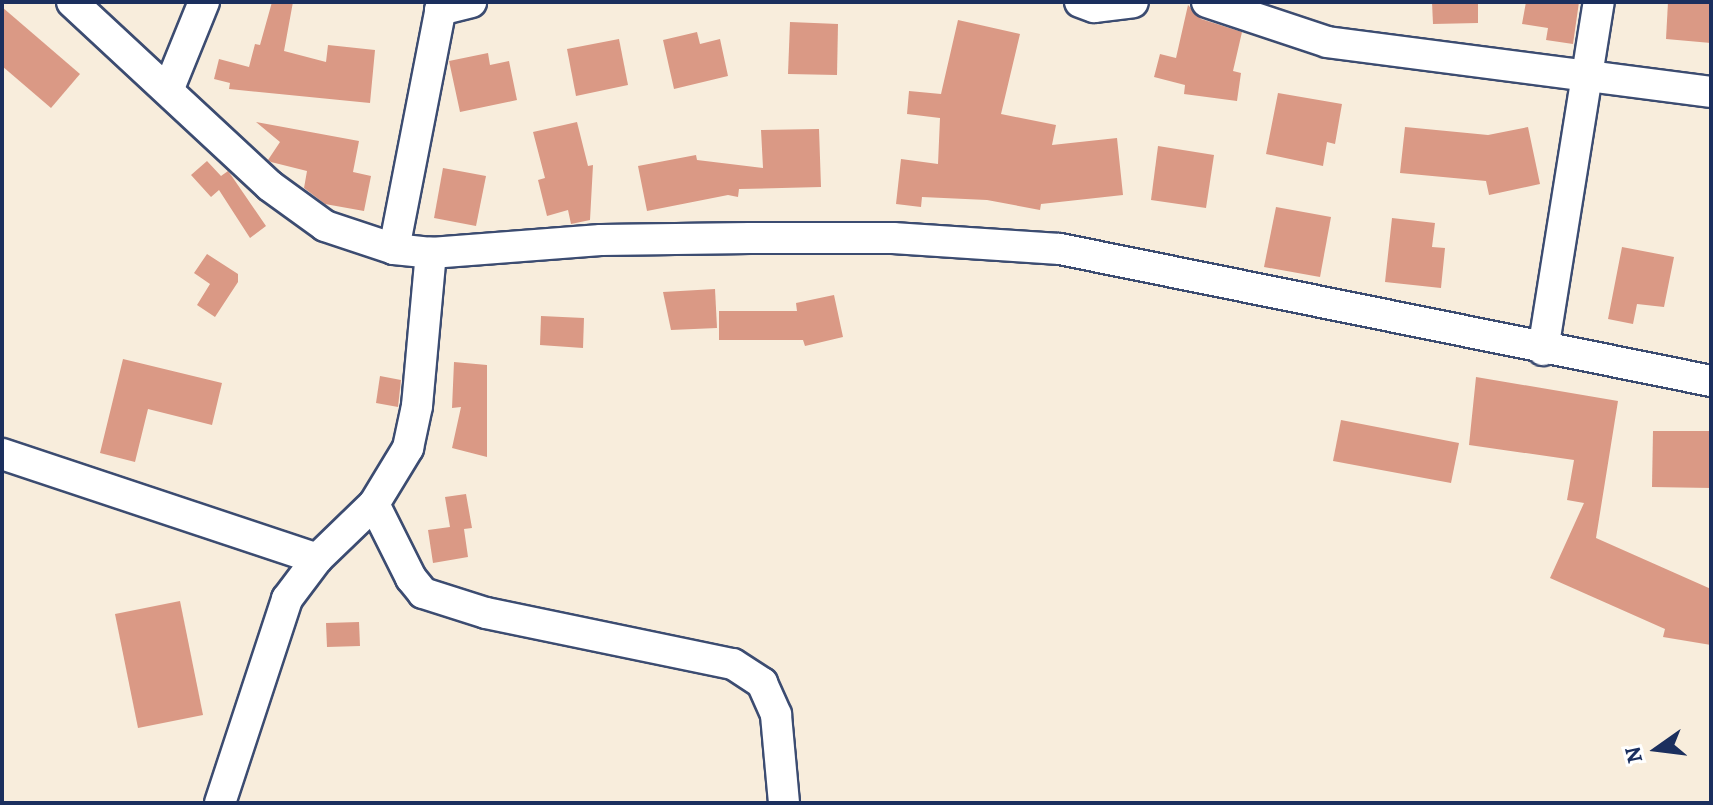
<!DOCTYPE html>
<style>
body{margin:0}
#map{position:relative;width:1713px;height:805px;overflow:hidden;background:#f8eddc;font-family:Alegreya,serif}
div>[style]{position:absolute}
.building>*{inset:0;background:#da9985}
.roads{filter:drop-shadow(2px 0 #3c4c71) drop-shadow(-2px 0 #3c4c71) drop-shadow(0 2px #3c4c71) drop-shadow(0 -2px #3c4c71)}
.minor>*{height:30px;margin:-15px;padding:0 15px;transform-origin:15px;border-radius:15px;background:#fff}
span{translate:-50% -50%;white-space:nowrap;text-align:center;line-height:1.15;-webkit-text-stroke:8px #fff;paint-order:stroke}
.frame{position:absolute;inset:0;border:4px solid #1b2f5e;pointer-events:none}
.north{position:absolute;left:1617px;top:709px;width:80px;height:80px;-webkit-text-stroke:6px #fff;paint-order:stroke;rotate:256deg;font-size:22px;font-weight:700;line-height:32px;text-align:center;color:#1b2f5e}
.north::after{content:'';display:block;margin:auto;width:28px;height:36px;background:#1b2f5e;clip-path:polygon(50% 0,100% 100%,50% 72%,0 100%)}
</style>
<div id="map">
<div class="building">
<i style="clip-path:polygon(272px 2px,293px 2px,284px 51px,326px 62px,328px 45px,375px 50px,370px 103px,229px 89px,230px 83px,214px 79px,219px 59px,249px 67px,255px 44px,260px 45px)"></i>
<i style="clip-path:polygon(1432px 2px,1478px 2px,1478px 23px,1433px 24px)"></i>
<i style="clip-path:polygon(1526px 2px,1579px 2px,1573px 44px,1546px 40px,1548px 28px,1522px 24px)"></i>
<i style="clip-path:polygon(1668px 2px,1711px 2px,1711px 43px,1666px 39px)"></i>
<i style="clip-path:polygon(1188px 5px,1201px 19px,1242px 32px,1233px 71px,1241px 73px,1237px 101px,1184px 94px,1185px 85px,1154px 77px,1160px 54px,1176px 58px)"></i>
<i style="clip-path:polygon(2px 7px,80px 74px,51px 108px,2px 66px)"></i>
<i style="clip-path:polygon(958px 20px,1020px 34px,1001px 114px,1056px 125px,1052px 145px,1117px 138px,1123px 195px,1041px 204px,1040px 210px,987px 200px,922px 197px,921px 207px,896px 204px,901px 159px,938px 164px,940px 118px,907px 114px,909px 91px,941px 94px)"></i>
<i style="clip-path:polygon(790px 22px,838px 24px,837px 75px,788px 74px)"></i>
<i style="clip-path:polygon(697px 32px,700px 44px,720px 39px,728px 76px,674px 89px,663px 40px)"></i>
<i style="clip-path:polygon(619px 39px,628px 85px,576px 96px,567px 49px)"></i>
<i style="clip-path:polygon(488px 53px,490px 65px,509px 61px,517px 100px,460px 112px,449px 61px)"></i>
<i style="clip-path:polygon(1278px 93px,1342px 104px,1335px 144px,1327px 142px,1323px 166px,1266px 154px)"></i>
<i style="clip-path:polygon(256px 122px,359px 141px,353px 172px,371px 176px,364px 211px,325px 204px,304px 188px,307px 171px,271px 162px,268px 160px,280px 142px)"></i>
<i style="clip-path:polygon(577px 122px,588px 166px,593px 165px,590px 220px,571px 224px,568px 210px,547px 216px,538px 180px,545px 178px,533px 132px)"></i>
<i style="clip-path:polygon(1405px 127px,1488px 135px,1528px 127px,1540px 184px,1489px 195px,1486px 181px,1400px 173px)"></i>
<i style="clip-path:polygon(819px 129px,821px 187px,739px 189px,738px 197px,728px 195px,647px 211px,638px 166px,696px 155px,697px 160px,763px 168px,761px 130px)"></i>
<i style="clip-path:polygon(1158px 146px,1214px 155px,1206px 208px,1151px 200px)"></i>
<i style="clip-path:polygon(207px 161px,221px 176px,228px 171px,231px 175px,266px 226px,250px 238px,219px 190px,211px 197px,191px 175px)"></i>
<i style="clip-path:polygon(443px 168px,486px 176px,476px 226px,434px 218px)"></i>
<i style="clip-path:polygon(1276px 207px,1331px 217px,1320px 277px,1264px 267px)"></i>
<i style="clip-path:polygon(1392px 218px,1435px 223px,1432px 247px,1445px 248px,1441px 288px,1385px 282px)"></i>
<i style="clip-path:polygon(1622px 247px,1674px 257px,1664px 307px,1637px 304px,1633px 324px,1608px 319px)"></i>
<i style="clip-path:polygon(207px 254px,238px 274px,238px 282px,215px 317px,197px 305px,210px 284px,194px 273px)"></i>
<i style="clip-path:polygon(715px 289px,717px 328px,671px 330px,663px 292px)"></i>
<i style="clip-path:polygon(834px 295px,843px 337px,805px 346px,803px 340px,719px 340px,719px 311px,797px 311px,796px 303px)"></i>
<i style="clip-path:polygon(541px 316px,584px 318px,583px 348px,540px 345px)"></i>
<i style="clip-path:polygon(123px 359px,222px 383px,212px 425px,148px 409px,135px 462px,100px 453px)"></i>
<i style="clip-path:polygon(454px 362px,487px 365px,487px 457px,452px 448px,461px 407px,452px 408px)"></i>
<i style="clip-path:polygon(380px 376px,401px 380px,398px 407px,376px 403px)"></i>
<i style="clip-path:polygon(1476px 377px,1618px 401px,1596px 538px,1711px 589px,1711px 645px,1663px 637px,1665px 629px,1550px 578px,1584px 503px,1567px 500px,1574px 460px,1469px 445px)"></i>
<i style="clip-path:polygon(1341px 420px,1459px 443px,1451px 483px,1333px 461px)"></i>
<i style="clip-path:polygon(1653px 431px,1711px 431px,1711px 488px,1652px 487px)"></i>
<i style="clip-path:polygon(466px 494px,472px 528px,464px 529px,468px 557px,433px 563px,428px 530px,450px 527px,445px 497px)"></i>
<i style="clip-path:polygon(180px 601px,203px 715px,138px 728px,115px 614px)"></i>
<i style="clip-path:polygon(359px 622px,360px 646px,327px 647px,326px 623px)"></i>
</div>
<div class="roads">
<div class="minor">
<i style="left:72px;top:2px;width:270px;rotate:42.9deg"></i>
<i style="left:270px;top:186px;width:68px;rotate:36deg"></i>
<i style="left:325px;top:226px;width:73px;rotate:18.4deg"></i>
<i style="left:394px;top:249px;width:37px;rotate:6deg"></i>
<i style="left:431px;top:253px;width:170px;rotate:-4.4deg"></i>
<i style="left:601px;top:240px;width:149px;rotate:-0.8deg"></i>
<i style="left:750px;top:238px;width:143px"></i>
<i style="left:893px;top:238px;width:167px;rotate:3.8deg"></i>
<i style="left:1060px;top:249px;width:664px;rotate:11.46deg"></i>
<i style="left:1080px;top:2px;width:15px;rotate:20deg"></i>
<i style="left:1094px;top:7px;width:39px;rotate:-7deg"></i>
<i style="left:1207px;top:2px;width:126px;rotate:18.4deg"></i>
<i style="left:1327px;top:42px;width:387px;rotate:7.4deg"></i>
<i style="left:440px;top:10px;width:32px;rotate:-14deg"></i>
<i style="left:169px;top:88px;width:93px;rotate:-67.9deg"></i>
<i style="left:394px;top:249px;width:252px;rotate:-79deg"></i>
<i style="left:1543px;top:350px;width:352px;rotate:-80.9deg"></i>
<i style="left:2px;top:454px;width:332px;rotate:18.4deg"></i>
<i style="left:374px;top:504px;width:83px;rotate:63.4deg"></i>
<i style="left:411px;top:578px;width:19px;rotate:51deg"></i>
<i style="left:423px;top:593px;width:66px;rotate:17.6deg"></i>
<i style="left:486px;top:613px;width:252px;rotate:11.7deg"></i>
<i style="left:733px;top:664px;width:35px;rotate:33deg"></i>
<i style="left:762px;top:683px;width:35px;rotate:66deg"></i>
<i style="left:776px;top:715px;width:88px;rotate:84.8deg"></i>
<i style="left:220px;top:803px;width:215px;rotate:-71.8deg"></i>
<i style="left:287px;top:599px;width:50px;rotate:-53.1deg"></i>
<i style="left:317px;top:559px;width:79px;rotate:-44deg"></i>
<i style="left:374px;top:504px;width:66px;rotate:-58.7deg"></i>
<i style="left:408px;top:448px;width:43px;rotate:-77.9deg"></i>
<i style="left:417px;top:406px;width:154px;rotate:-84.8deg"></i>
</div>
</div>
<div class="frame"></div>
<div class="north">N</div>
</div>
